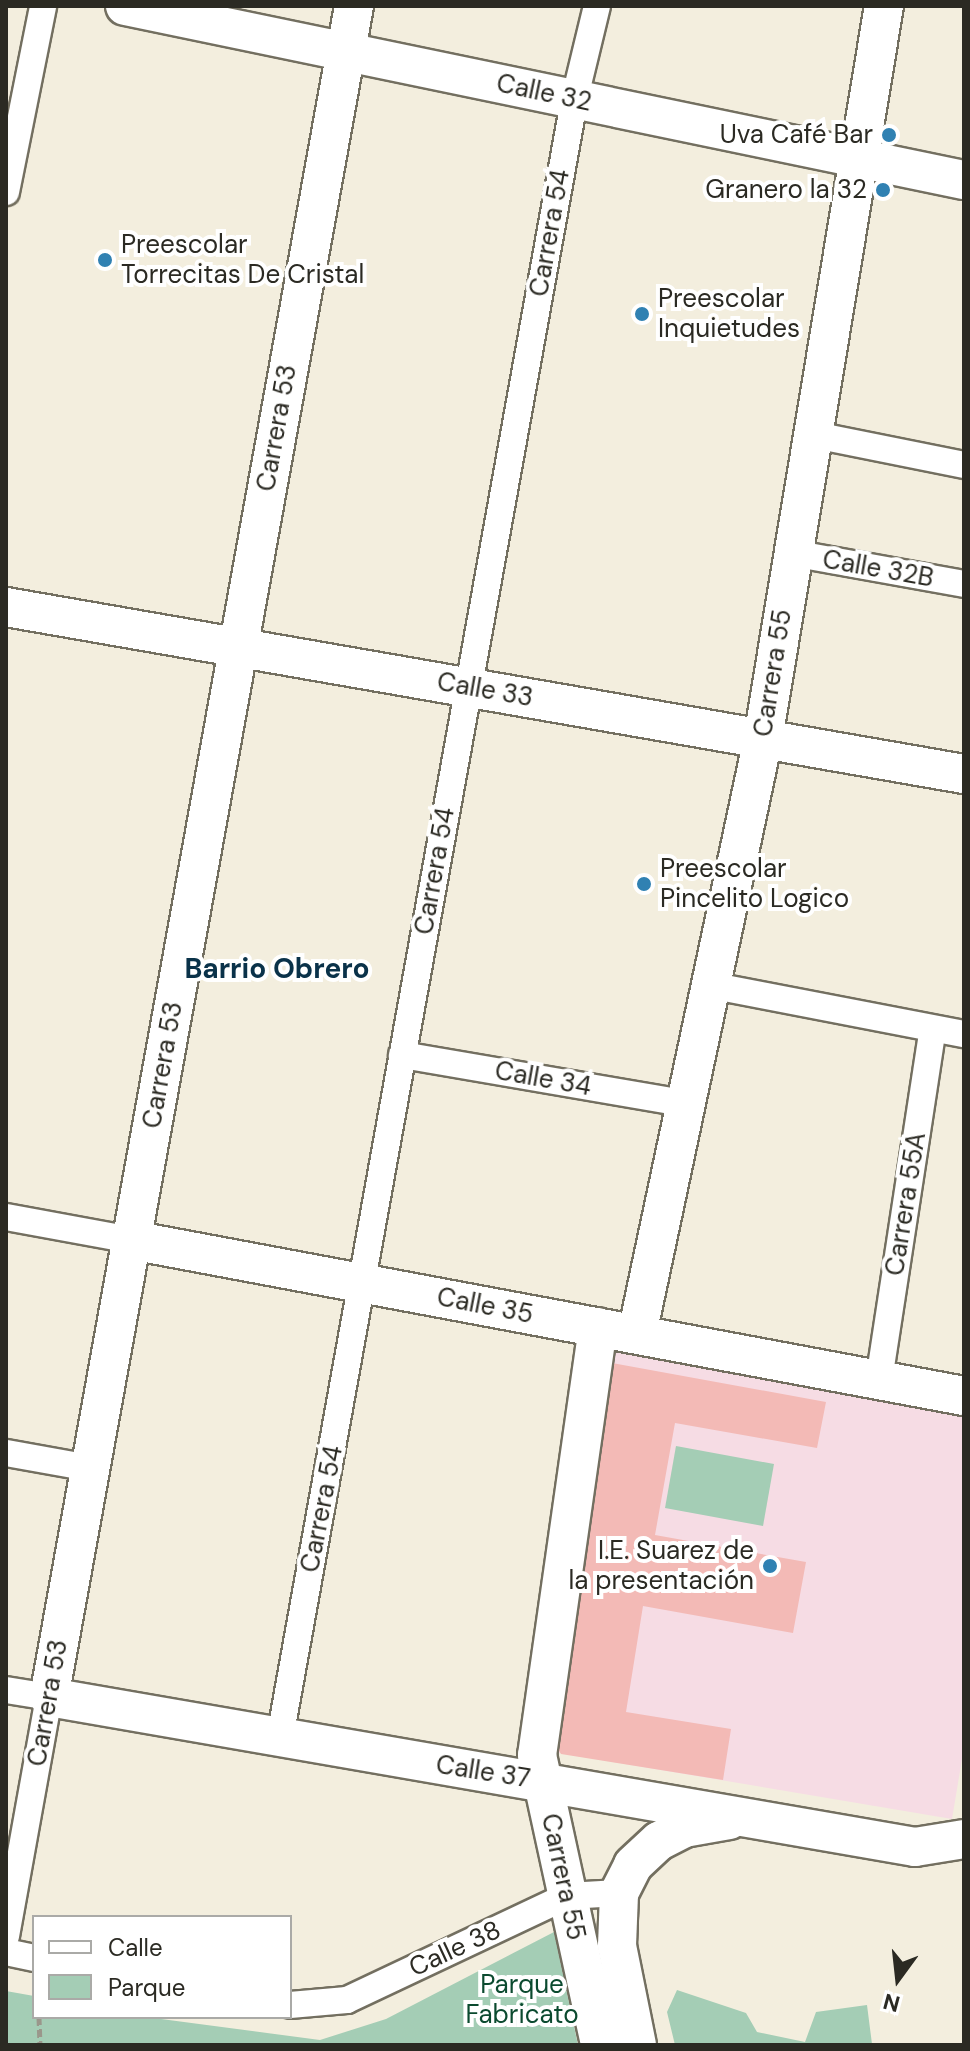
<!DOCTYPE html>
<meta charset="utf-8">
<style>
body{margin:0}
#map{position:relative;width:970px;height:2051px;overflow:hidden;background:#f3eede;font-family:"DM Sans",sans-serif}
div>[style]{position:absolute}
.education>*{inset:0;background:#f6dce4}
.green>*{inset:0;background:#a4cdb5}
.building>*{inset:0;background:#f3bab6}
.path>*{height:5px;margin-top:-2.5px;transform-origin:0;background:repeating-linear-gradient(90deg,#9a978b 0 8px,transparent 0 12px)}
.roads{filter:drop-shadow(2px 0 #736f60) drop-shadow(-2px 0 #736f60) drop-shadow(0 2px #736f60) drop-shadow(0 -2px #736f60)}
.street>*{height:26px;margin:-13px;padding:0 13px;transform-origin:13px;border-radius:13px;background:#fff}
.secondary>*{height:38px;margin:-19px;padding:0 19px;transform-origin:19px;border-radius:19px;background:#fff}
.dots>*{width:22px;height:22px;translate:-50% -50%;box-sizing:border-box;border:4px solid #fff;border-radius:50%}
span{translate:-50% -50%;white-space:nowrap;text-align:center;line-height:1.15;-webkit-text-stroke:8px #fff;paint-order:stroke}
.street-label{font-size:26px;color:#2b2a23}
.poi-label{font-size:26px;color:#2b2a23}
.right{translate:-100% -50%;text-align:right}
.left{translate:0 -50%;text-align:left}
.park-label{font-size:26px;color:#0b4a2f}
.neighbourhood-label{font-size:28px;color:#0a3249;font-weight:700}
.frame{position:absolute;inset:0;border:8px solid #2b2a23;pointer-events:none}
.legend{position:absolute;left:32px;top:1915px;width:260px;height:104px;box-sizing:border-box;background:#fff;border:2px solid #aaaaa7;margin:0;padding:10px 14px;list-style:none;font-size:24px;color:#2b2a23}
.legend li{display:flex;align-items:center;gap:16px;height:40px}
.legend b{width:40px;border:2px solid #aaaaa7}
.north{position:absolute;left:858px;top:1939px;width:80px;height:80px;-webkit-text-stroke:6px #fff;paint-order:stroke;rotate:195deg;font-size:22px;font-weight:700;line-height:32px;text-align:center;color:#2b2a23}
.north::after{content:'';display:block;margin:auto;width:28px;height:36px;background:#2b2a23;clip-path:polygon(50% 0,100% 100%,50% 72%,0 100%)}
</style>
<div id="map">
<div class="education">
<i style="clip-path:polygon(616px 1337px,964px 1400px,964px 1747px,952px 1819px,542px 1750px)"></i>
</div>
<div class="green">
<i style="clip-path:polygon(676px 1446px,774px 1464px,763px 1526px,665px 1508px)"></i>
<i style="clip-path:polygon(554px 1932px,578px 2045px,6px 2045px,6px 1991px,34px 1996px,34px 2017px,146px 2017px,320px 2040px,386px 2019px)"></i>
<i style="clip-path:polygon(677px 1990px,746px 2013px,757px 2032px,805px 2042px,816px 2012px,867px 2005px,872px 2044px,882px 2045px,675px 2045px,667px 2012px)"></i>
</div>
<div class="building">
<i style="clip-path:polygon(612px 1363px,826px 1402px,817px 1448px,675px 1423px,655px 1535px,806px 1562px,793px 1633px,643px 1606px,626px 1712px,731px 1729px,723px 1780px,561px 1754px,546px 1731px)"></i>
</div>
<div class="path">
<i style="left:39px;top:2017px;width:28px;rotate:88deg"></i>
</div>
<div class="roads">
<div class="street">
<i style="left:6px;top:192px;width:190px;rotate:-78.7deg"></i>
<i style="left:815px;top:435px;width:152px;rotate:11.4deg"></i>
<i style="left:792px;top:553px;width:175px;rotate:10.2deg"></i>
<i style="left:709px;top:985px;width:260px;rotate:10.9deg"></i>
<i style="left:402px;top:1055px;width:286px;rotate:9.7deg"></i>
<i style="left:6px;top:1217px;width:127px;rotate:10.4deg"></i>
<i style="left:879px;top:1380px;width:355px;rotate:-81.3deg"></i>
<i style="left:6px;top:1453px;width:85px;rotate:10.1deg"></i>
<i style="left:6px;top:1690px;width:44px;rotate:9.2deg"></i>
<i style="left:49px;top:1697px;width:243px;rotate:100.2deg"></i>
<i style="left:280px;top:1737px;width:1662px;rotate:-79.81deg"></i>
<i style="left:574px;top:101px;width:98px;rotate:-76.4deg"></i>
<i style="left:6px;top:1952px;width:29px;rotate:12deg"></i>
<i style="left:290px;top:2005px;width:57px;rotate:-5deg"></i>
<i style="left:347px;top:2000px;width:243px;rotate:-25.3deg"></i>
<i style="left:567px;top:1896px;width:52px;rotate:-3.3deg"></i>
</div>
<div class="secondary">
<i style="left:125px;top:6px;width:857px;rotate:11.72deg"></i>
<i style="left:354px;top:6px;width:1718px;rotate:100.22deg"></i>
<i style="left:49px;top:1697px;width:879px;rotate:9.83deg"></i>
<i style="left:915px;top:1847px;width:50px;rotate:-9.3deg"></i>
<i style="left:6px;top:607px;width:972px;rotate:9.89deg"></i>
<i style="left:131px;top:1240px;width:847px;rotate:10.61deg"></i>
<i style="left:598px;top:1327px;width:432px;rotate:98.1deg"></i>
<i style="left:537px;top:1755px;width:297px;rotate:77.7deg"></i>
<i style="left:637px;top:1334px;width:608px;rotate:-78.04deg"></i>
<i style="left:763px;top:739px;width:743px;rotate:-80.63deg"></i>
<i style="left:637px;top:2045px;width:101px;rotate:-101.4deg"></i>
<i style="left:617px;top:1946px;width:53px;rotate:-87.8deg"></i>
<i style="left:619px;top:1893px;width:31px;rotate:-63deg"></i>
<i style="left:633px;top:1865px;width:35px;rotate:-43deg"></i>
<i style="left:659px;top:1841px;width:28px;rotate:-27deg"></i>
<i style="left:684px;top:1828px;width:46px;rotate:-10.1deg"></i>
</div>
</div>
<div class="dots">
<i style="left:889px;top:135px;background:#3081b2"></i>
<i style="left:883px;top:190px;background:#3081b2"></i>
<i style="left:105px;top:260px;background:#3081b2"></i>
<i style="left:642px;top:314px;background:#3081b2"></i>
<i style="left:644px;top:884px;background:#3081b2"></i>
<i style="left:770px;top:1566px;background:#3081b2"></i>
</div>
<div class="street-label">
<span style="left:544px;top:93px;rotate:12deg">Calle 32</span>
<span style="left:550px;top:233px;rotate:-80deg">Carrera 54</span>
<span style="left:277px;top:428px;rotate:-80deg">Carrera 53</span>
<span style="left:878px;top:569px;rotate:10deg">Calle 32B</span>
<span style="left:773px;top:673px;rotate:-81deg">Carrera 55</span>
<span style="left:485px;top:690px;rotate:10deg">Calle 33</span>
<span style="left:435px;top:871px;rotate:-80deg">Carrera 54</span>
<span style="left:163px;top:1065px;rotate:-80deg">Carrera 53</span>
<span style="left:543px;top:1079px;rotate:10deg">Calle 34</span>
<span style="left:906px;top:1204px;rotate:-81deg">Carrera 55A</span>
<span style="left:485px;top:1306px;rotate:11deg">Calle 35</span>
<span style="left:322px;top:1509px;rotate:-79deg">Carrera 54</span>
<span style="left:48px;top:1703px;rotate:-80deg">Carrera 53</span>
<span style="left:483px;top:1772px;rotate:9deg">Calle 37</span>
<span style="left:563px;top:1877px;rotate:78deg">Carrera 55</span>
<span style="left:455px;top:1949px;rotate:-25deg">Calle 38</span>
</div>
<div class="poi-label">
<span class="right" style="left:873px;top:135px">Uva Café Bar</span>
<span class="right" style="left:867px;top:190px">Granero la 32</span>
<span class="left" style="left:121px;top:260px">Preescolar<br>Torrecitas De Cristal</span>
<span class="left" style="left:658px;top:314px">Preescolar<br>Inquietudes</span>
<span class="left" style="left:660px;top:884px">Preescolar<br>Pincelito Logico</span>
<span class="right" style="left:754px;top:1566px">I.E. Suarez de<br>la presentación</span>
</div>
<div class="park-label">
<span style="left:522px;top:2000px">Parque<br>Fabricato</span>
</div>
<div class="neighbourhood-label">
<span style="left:277px;top:969px">Barrio Obrero</span>
</div>
<div class="frame"></div>
<ul class="legend">
<li><b style="height:10px;background:#fff"></b>Calle</li>
<li><b style="height:22px;background:#a4cdb5"></b>Parque</li>
</ul>
<div class="north">N</div>
</div>
